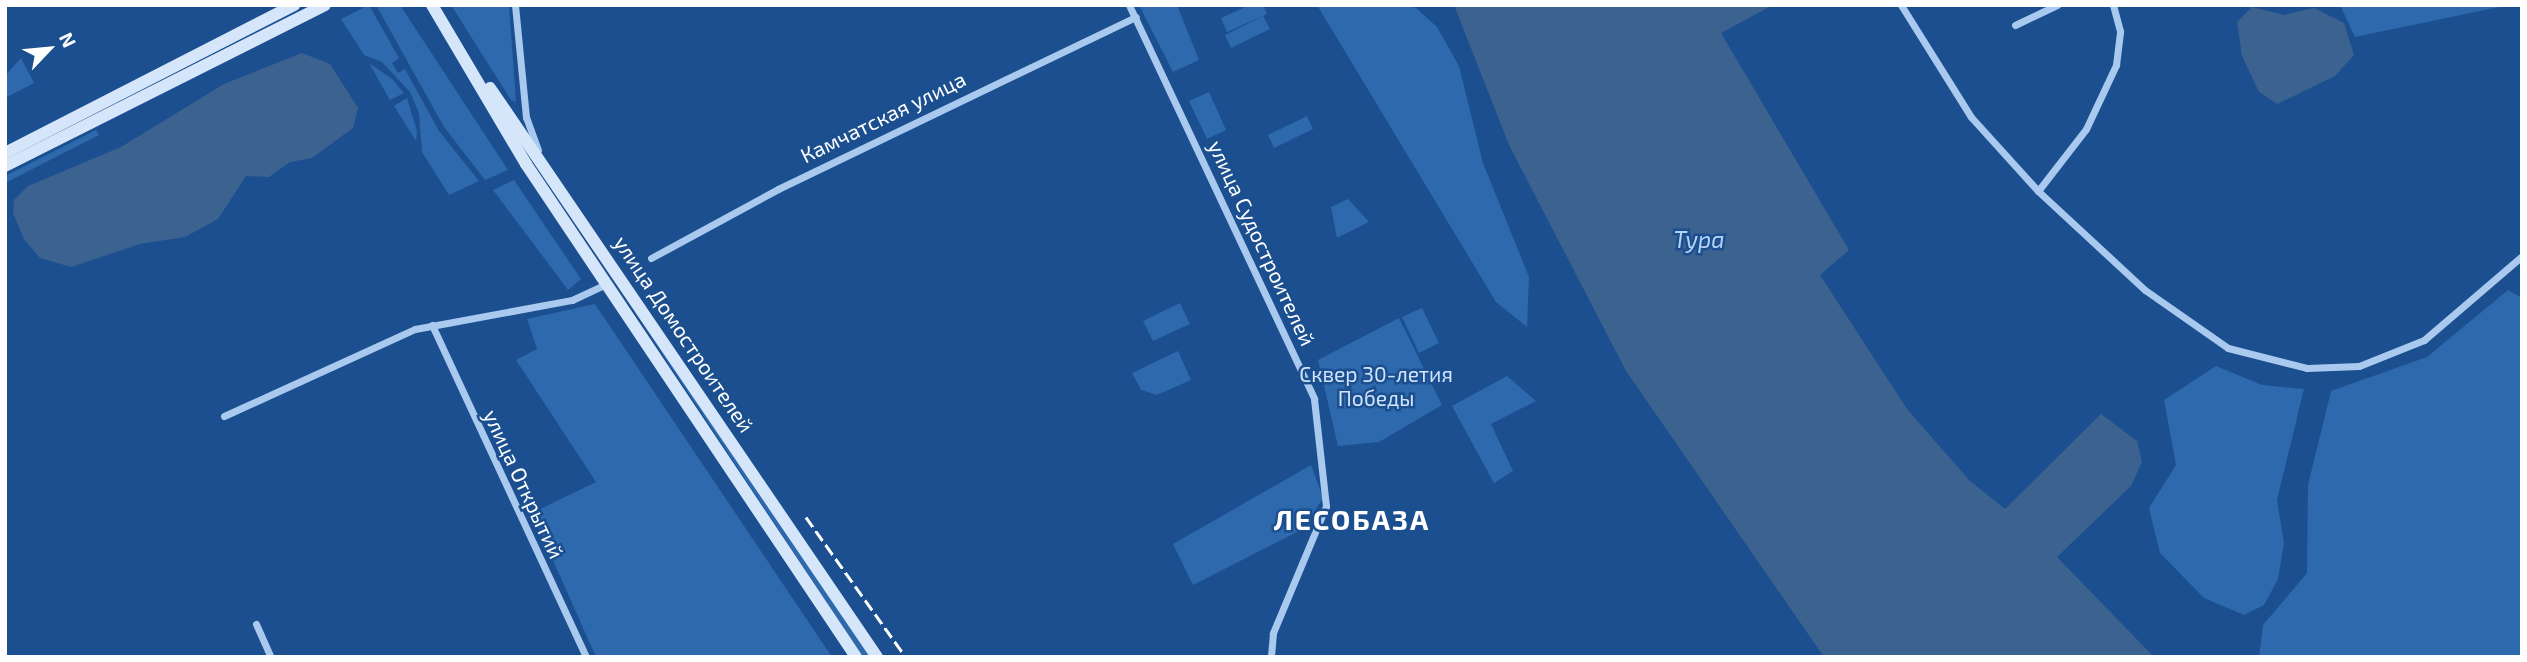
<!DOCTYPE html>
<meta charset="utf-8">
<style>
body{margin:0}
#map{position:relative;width:2527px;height:662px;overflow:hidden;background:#1b4f8f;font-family:"Exo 2",sans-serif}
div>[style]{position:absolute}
.green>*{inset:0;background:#2e69ad}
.water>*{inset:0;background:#3c6290}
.minor>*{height:7px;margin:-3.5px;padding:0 3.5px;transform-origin:3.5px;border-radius:3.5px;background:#a9c9ee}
.secondary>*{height:12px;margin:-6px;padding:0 6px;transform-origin:6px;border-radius:6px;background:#d6e6fa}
.rail>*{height:2.5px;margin-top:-1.25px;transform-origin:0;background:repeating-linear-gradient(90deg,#fff 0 12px,transparent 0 17px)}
span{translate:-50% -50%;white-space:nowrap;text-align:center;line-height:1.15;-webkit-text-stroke:5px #1b4f8f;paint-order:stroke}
.street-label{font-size:21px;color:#fff}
.park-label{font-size:21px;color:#cfe3fa}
.water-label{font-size:23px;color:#b5d3f5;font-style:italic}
.district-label{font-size:28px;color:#fff;font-weight:700;letter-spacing:2px}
.frame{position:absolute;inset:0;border:7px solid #fff;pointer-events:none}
.north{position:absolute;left:14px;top:14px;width:70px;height:70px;-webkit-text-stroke:5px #1b4f8f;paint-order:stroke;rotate:64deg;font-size:19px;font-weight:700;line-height:28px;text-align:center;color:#fff}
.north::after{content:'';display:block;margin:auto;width:24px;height:32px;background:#fff;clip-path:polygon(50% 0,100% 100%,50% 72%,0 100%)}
</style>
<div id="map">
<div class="green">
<i style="clip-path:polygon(369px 5px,399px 58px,392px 63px,398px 73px,405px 69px,439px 131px,479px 181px,449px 195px,422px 152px,419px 113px,410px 92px,382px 62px,364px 55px,341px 19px)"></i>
<i style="clip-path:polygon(376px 5px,400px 5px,508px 170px,485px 180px,444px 127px)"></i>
<i style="clip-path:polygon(451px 5px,509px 5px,516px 102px,511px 100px)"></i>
<i style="clip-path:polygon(1139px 5px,1177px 5px,1199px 60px,1173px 72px)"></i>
<i style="clip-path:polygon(1250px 5px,1263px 5px,1267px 14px,1227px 32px,1221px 18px)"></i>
<i style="clip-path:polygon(1317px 5px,1402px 5px,1416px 8px,1437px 27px,1459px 66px,1483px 163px,1529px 277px,1527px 327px,1496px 302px)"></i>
<i style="clip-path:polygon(2340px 5px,2509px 5px,2355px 37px)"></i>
<i style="clip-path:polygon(1263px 16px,1270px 29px,1231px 48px,1225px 35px)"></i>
<i style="clip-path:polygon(21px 58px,34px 83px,5px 98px,5px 76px)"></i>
<i style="clip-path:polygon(369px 63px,392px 79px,404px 93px,390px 100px)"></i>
<i style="clip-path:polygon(1209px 92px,1226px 130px,1207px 139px,1189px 101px)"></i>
<i style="clip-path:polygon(407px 98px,417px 131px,416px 141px,394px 106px)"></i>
<i style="clip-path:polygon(1307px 116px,1313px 129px,1274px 148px,1268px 135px)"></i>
<i style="clip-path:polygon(96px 130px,99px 135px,5px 183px,5px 176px)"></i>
<i style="clip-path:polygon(514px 180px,581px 279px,568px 290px,493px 190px)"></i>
<i style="clip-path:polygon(1348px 199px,1369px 222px,1337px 238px,1331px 207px)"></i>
<i style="clip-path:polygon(2508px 290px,2522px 298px,2522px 657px,2259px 657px,2263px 625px,2307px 573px,2308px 485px,2331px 391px,2427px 357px)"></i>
<i style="clip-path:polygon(628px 302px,870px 657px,863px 657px)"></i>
<i style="clip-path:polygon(1180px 303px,1190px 324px,1153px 341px,1143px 321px)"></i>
<i style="clip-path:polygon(595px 304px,832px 657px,596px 657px,532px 513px,596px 482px,516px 360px,537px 349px,527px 319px)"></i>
<i style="clip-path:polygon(1422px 308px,1439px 343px,1419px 353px,1402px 317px)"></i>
<i style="clip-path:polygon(1399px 318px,1442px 405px,1379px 442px,1338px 446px,1318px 360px)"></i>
<i style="clip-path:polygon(1178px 351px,1191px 380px,1157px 395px,1141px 390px,1132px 373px)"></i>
<i style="clip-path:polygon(2216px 366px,2262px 385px,2304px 389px,2277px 500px,2284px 543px,2278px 579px,2264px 605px,2244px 615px,2204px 598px,2160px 553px,2149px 508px,2176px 465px,2164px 400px)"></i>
<i style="clip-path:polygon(1507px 376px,1536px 401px,1491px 424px,1513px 471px,1494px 483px,1452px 406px)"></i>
<i style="clip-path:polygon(1311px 465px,1323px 498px,1303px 529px,1193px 585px,1173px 544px)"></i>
</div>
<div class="water">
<i style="clip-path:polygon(1454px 5px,1773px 5px,1721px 33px,1849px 250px,1820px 275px,1907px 409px,1970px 481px,2005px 509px,2101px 414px,2137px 441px,2142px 462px,2131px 486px,2057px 557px,2154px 657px,1824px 657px,1626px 371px,1509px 145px)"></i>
<i style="clip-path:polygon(2252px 7px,2284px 15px,2314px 8px,2344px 23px,2354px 55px,2335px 76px,2277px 104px,2259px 92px,2242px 56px,2237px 22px)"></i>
<i style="clip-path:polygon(302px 53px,330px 64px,358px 108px,353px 128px,312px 158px,290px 162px,269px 177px,246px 176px,218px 219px,185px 237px,140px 244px,71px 267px,40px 258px,24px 239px,13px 213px,14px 200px,28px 186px,121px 147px,224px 84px)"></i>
</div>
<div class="minor">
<i style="left:515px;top:5px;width:113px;rotate:84.4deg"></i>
<i style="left:526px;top:117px;width:35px;rotate:70deg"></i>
<i style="left:1129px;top:5px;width:435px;rotate:64.8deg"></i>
<i style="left:1314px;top:399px;width:108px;rotate:83.6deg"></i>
<i style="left:1326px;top:506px;width:138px;rotate:112.7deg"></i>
<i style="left:1273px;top:633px;width:24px;rotate:95deg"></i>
<i style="left:1901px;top:5px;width:132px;rotate:58deg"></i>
<i style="left:1971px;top:117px;width:100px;rotate:47.8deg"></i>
<i style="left:2038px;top:191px;width:146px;rotate:42.8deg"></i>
<i style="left:2145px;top:290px;width:101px;rotate:34.9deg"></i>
<i style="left:2228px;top:348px;width:81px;rotate:14.2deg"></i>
<i style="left:2307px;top:368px;width:52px;rotate:-2.2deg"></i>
<i style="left:2359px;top:366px;width:70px;rotate:-21.8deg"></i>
<i style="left:2424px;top:340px;width:129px;rotate:-40.6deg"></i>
<i style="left:2015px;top:25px;width:47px;rotate:-25.5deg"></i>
<i style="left:2038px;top:191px;width:78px;rotate:-52.3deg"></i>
<i style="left:2086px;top:129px;width:71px;rotate:-64.9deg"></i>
<i style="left:2116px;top:65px;width:34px;rotate:-83deg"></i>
<i style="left:2120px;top:31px;width:27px;rotate:-105deg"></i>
<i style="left:651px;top:258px;width:145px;rotate:-28.5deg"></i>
<i style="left:778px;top:189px;width:397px;rotate:-25.7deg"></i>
<i style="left:432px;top:325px;width:366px;rotate:65.1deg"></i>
<i style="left:224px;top:416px;width:210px;rotate:-24.5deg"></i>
<i style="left:415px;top:329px;width:160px;rotate:-10.5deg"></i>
<i style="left:572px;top:300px;width:38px;rotate:-25deg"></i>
<i style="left:256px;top:624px;width:36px;rotate:66deg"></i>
</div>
<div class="secondary">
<i style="left:432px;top:5px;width:185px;rotate:59.4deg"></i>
<i style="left:526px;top:164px;width:593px;rotate:56.2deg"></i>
<i style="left:490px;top:88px;width:688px;rotate:55.78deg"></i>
<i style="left:5px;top:153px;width:325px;rotate:-27.1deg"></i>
<i style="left:5px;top:166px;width:358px;rotate:-26.7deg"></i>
</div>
<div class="rail">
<i style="left:806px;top:517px;width:172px;rotate:54.5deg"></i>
</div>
<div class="street-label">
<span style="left:883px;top:117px;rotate:-26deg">Камчатская улица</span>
<span style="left:1262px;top:243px;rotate:65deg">улица Судостроителей</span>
<span style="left:684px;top:334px;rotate:56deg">улица Домостроителей</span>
<span style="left:524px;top:484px;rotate:65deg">улица Открытий</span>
</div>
<div class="park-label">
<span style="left:1376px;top:386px">Сквер 30-летия<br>Победы</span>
</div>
<div class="water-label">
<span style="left:1699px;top:239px">Тура</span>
</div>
<div class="district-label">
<span style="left:1352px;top:519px">ЛЕСОБАЗА</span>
</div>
<div class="frame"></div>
<div class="north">N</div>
</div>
